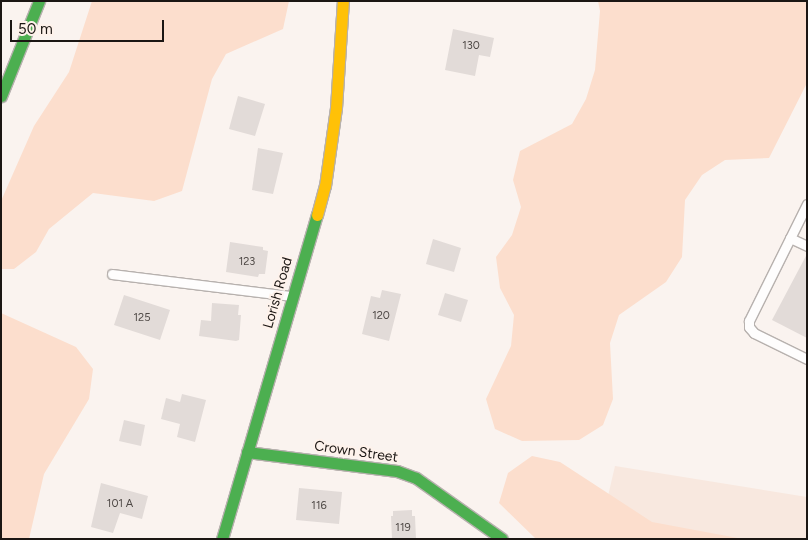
<!DOCTYPE html>
<style>
body{margin:0}
#map{position:relative;width:808px;height:540px;overflow:hidden;background:#faf3ef;font-family:Figtree,sans-serif}
div>[style]{position:absolute}
.built>*{inset:0;background:#f8e8df}
.green>*{inset:0;background:#fcdecd}
.building>*{inset:0;background:#e2dbd8}
.roads{filter:drop-shadow(1px 0 #b7b1ae) drop-shadow(-1px 0 #b7b1ae) drop-shadow(0 1px #b7b1ae) drop-shadow(0 -1px #b7b1ae)}
.lane>*{height:9px;margin:-4.5px;padding:0 4.5px;transform-origin:4.5px;border-radius:4.5px;background:#fefdfd}
.fast>*{height:11px;margin:-5.5px;padding:0 5.5px;transform-origin:5.5px;border-radius:5.5px;background:#4caf50}
.slow>*{height:11px;margin:-5.5px;padding:0 5.5px;transform-origin:5.5px;border-radius:5.5px;background:#ffc107}
span{translate:-50% -50%;white-space:nowrap;text-align:center;line-height:1.15;-webkit-text-stroke:4px #fef2eb;paint-order:stroke}
.number-label{font-size:11px;color:#4f4946}
.number-label span{-webkit-text-stroke-width:0}
.street-label{font-size:14px;color:#1b1613}
.frame{position:absolute;inset:0;border:2px solid #1b1613;pointer-events:none}
.scale{position:absolute;left:10px;top:20px;width:154px;height:22px;box-sizing:border-box;border:2px solid #1b1613;border-top:0;padding-left:6px;font-size:15px;line-height:18px;white-space:nowrap;color:#1b1613;-webkit-text-stroke:4px #fef2eb;paint-order:stroke}
</style>
<div id="map">
<div class="built">
<i style="clip-path:polygon(615px 466px,807px 497px,807px 539px,598px 539px)"></i>
</div>
<div class="green">
<i style="clip-path:polygon(92px 1px,289px 1px,283px 29px,226px 54px,212px 79px,182px 191px,154px 201px,93px 193px,49px 229px,36px 252px,14px 269px,1px 269px,1px 201px,34px 126px,69px 72px)"></i>
<i style="clip-path:polygon(598px 1px,807px 1px,807px 83px,769px 158px,725px 160px,702px 175px,685px 200px,682px 257px,666px 282px,619px 315px,610px 343px,613px 399px,603px 425px,579px 440px,522px 441px,495px 429px,486px 399px,511px 346px,514px 315px,500px 288px,496px 257px,512px 235px,521px 207px,513px 180px,520px 151px,572px 124px,586px 99px,595px 70px,600px 11px)"></i>
<i style="clip-path:polygon(1px 313px,76px 347px,93px 369px,89px 399px,44px 474px,29px 539px,1px 539px)"></i>
<i style="clip-path:polygon(532px 456px,560px 462px,652px 522px,743px 539px,536px 539px,499px 503px,508px 473px)"></i>
</div>
<div class="building">
<i style="clip-path:polygon(453px 29px,494px 38px,490px 57px,479px 55px,475px 76px,445px 70px)"></i>
<i style="clip-path:polygon(238px 96px,265px 104px,255px 136px,229px 129px)"></i>
<i style="clip-path:polygon(258px 148px,283px 153px,273px 194px,252px 190px)"></i>
<i style="clip-path:polygon(433px 239px,461px 248px,454px 272px,426px 264px)"></i>
<i style="clip-path:polygon(230px 242px,263px 247px,263px 250px,268px 251px,265px 274px,259px 274px,258px 277px,226px 272px)"></i>
<i style="clip-path:polygon(807px 254px,807px 338px,772px 320px)"></i>
<i style="clip-path:polygon(382px 290px,401px 294px,389px 341px,362px 334px,371px 296px,380px 298px)"></i>
<i style="clip-path:polygon(445px 293px,468px 300px,461px 322px,438px 315px)"></i>
<i style="clip-path:polygon(124px 295px,170px 310px,160px 340px,114px 325px)"></i>
<i style="clip-path:polygon(212px 303px,239px 305px,238px 315px,241px 315px,239px 340px,236px 341px,199px 336px,201px 320px,211px 321px)"></i>
<i style="clip-path:polygon(182px 394px,206px 400px,195px 442px,177px 437px,180px 424px,161px 419px,166px 398px,180px 402px)"></i>
<i style="clip-path:polygon(124px 420px,145px 425px,141px 446px,119px 441px)"></i>
<i style="clip-path:polygon(101px 483px,148px 496px,142px 519px,120px 513px,113px 533px,91px 527px)"></i>
<i style="clip-path:polygon(299px 488px,342px 492px,339px 524px,296px 520px)"></i>
<i style="clip-path:polygon(412px 510px,412px 516px,415px 516px,416px 539px,392px 539px,391px 516px,393px 516px,393px 511px)"></i>
</div>
<div class="roads">
<div class="lane">
<i style="left:807px;top:204px;width:131px;rotate:116.4deg"></i>
<i style="left:749px;top:321px;width:6px;rotate:90deg"></i>
<i style="left:749px;top:327px;width:8px;rotate:50deg"></i>
<i style="left:754px;top:333px;width:59px;rotate:26.1deg"></i>
<i style="left:790px;top:238px;width:19px;rotate:25deg"></i>
<i style="left:112px;top:274px;width:181px;rotate:7deg"></i>
</div>
<div class="fast">
<i style="left:1px;top:96px;width:102px;rotate:-68.2deg"></i>
<i style="left:247px;top:452px;width:151px;rotate:7.2deg"></i>
<i style="left:397px;top:471px;width:20px;rotate:20deg"></i>
<i style="left:416px;top:478px;width:105px;rotate:35.3deg"></i>
<i style="left:222px;top:539px;width:338px;rotate:-73.7deg"></i>
</div>
<div class="slow">
<i style="left:317px;top:215px;width:30px;rotate:-75deg"></i>
<i style="left:325px;top:186px;width:79px;rotate:-82deg"></i>
<i style="left:336px;top:108px;width:107px;rotate:-86.3deg"></i>
</div>
</div>
<div class="number-label">
<span style="left:471px;top:46px">130</span>
<span style="left:247px;top:262px">123</span>
<span style="left:381px;top:316px">120</span>
<span style="left:142px;top:318px">125</span>
<span style="left:120px;top:504px">101 A</span>
<span style="left:319px;top:506px">116</span>
<span style="left:403px;top:528px">119</span>
</div>
<div class="street-label">
<span style="left:278px;top:293px;rotate:-74deg">Lorish Road</span>
<span style="left:356px;top:452px;rotate:8deg">Crown Street</span>
</div>
<div class="frame"></div>
<div class="scale">50 m</div>
</div>
